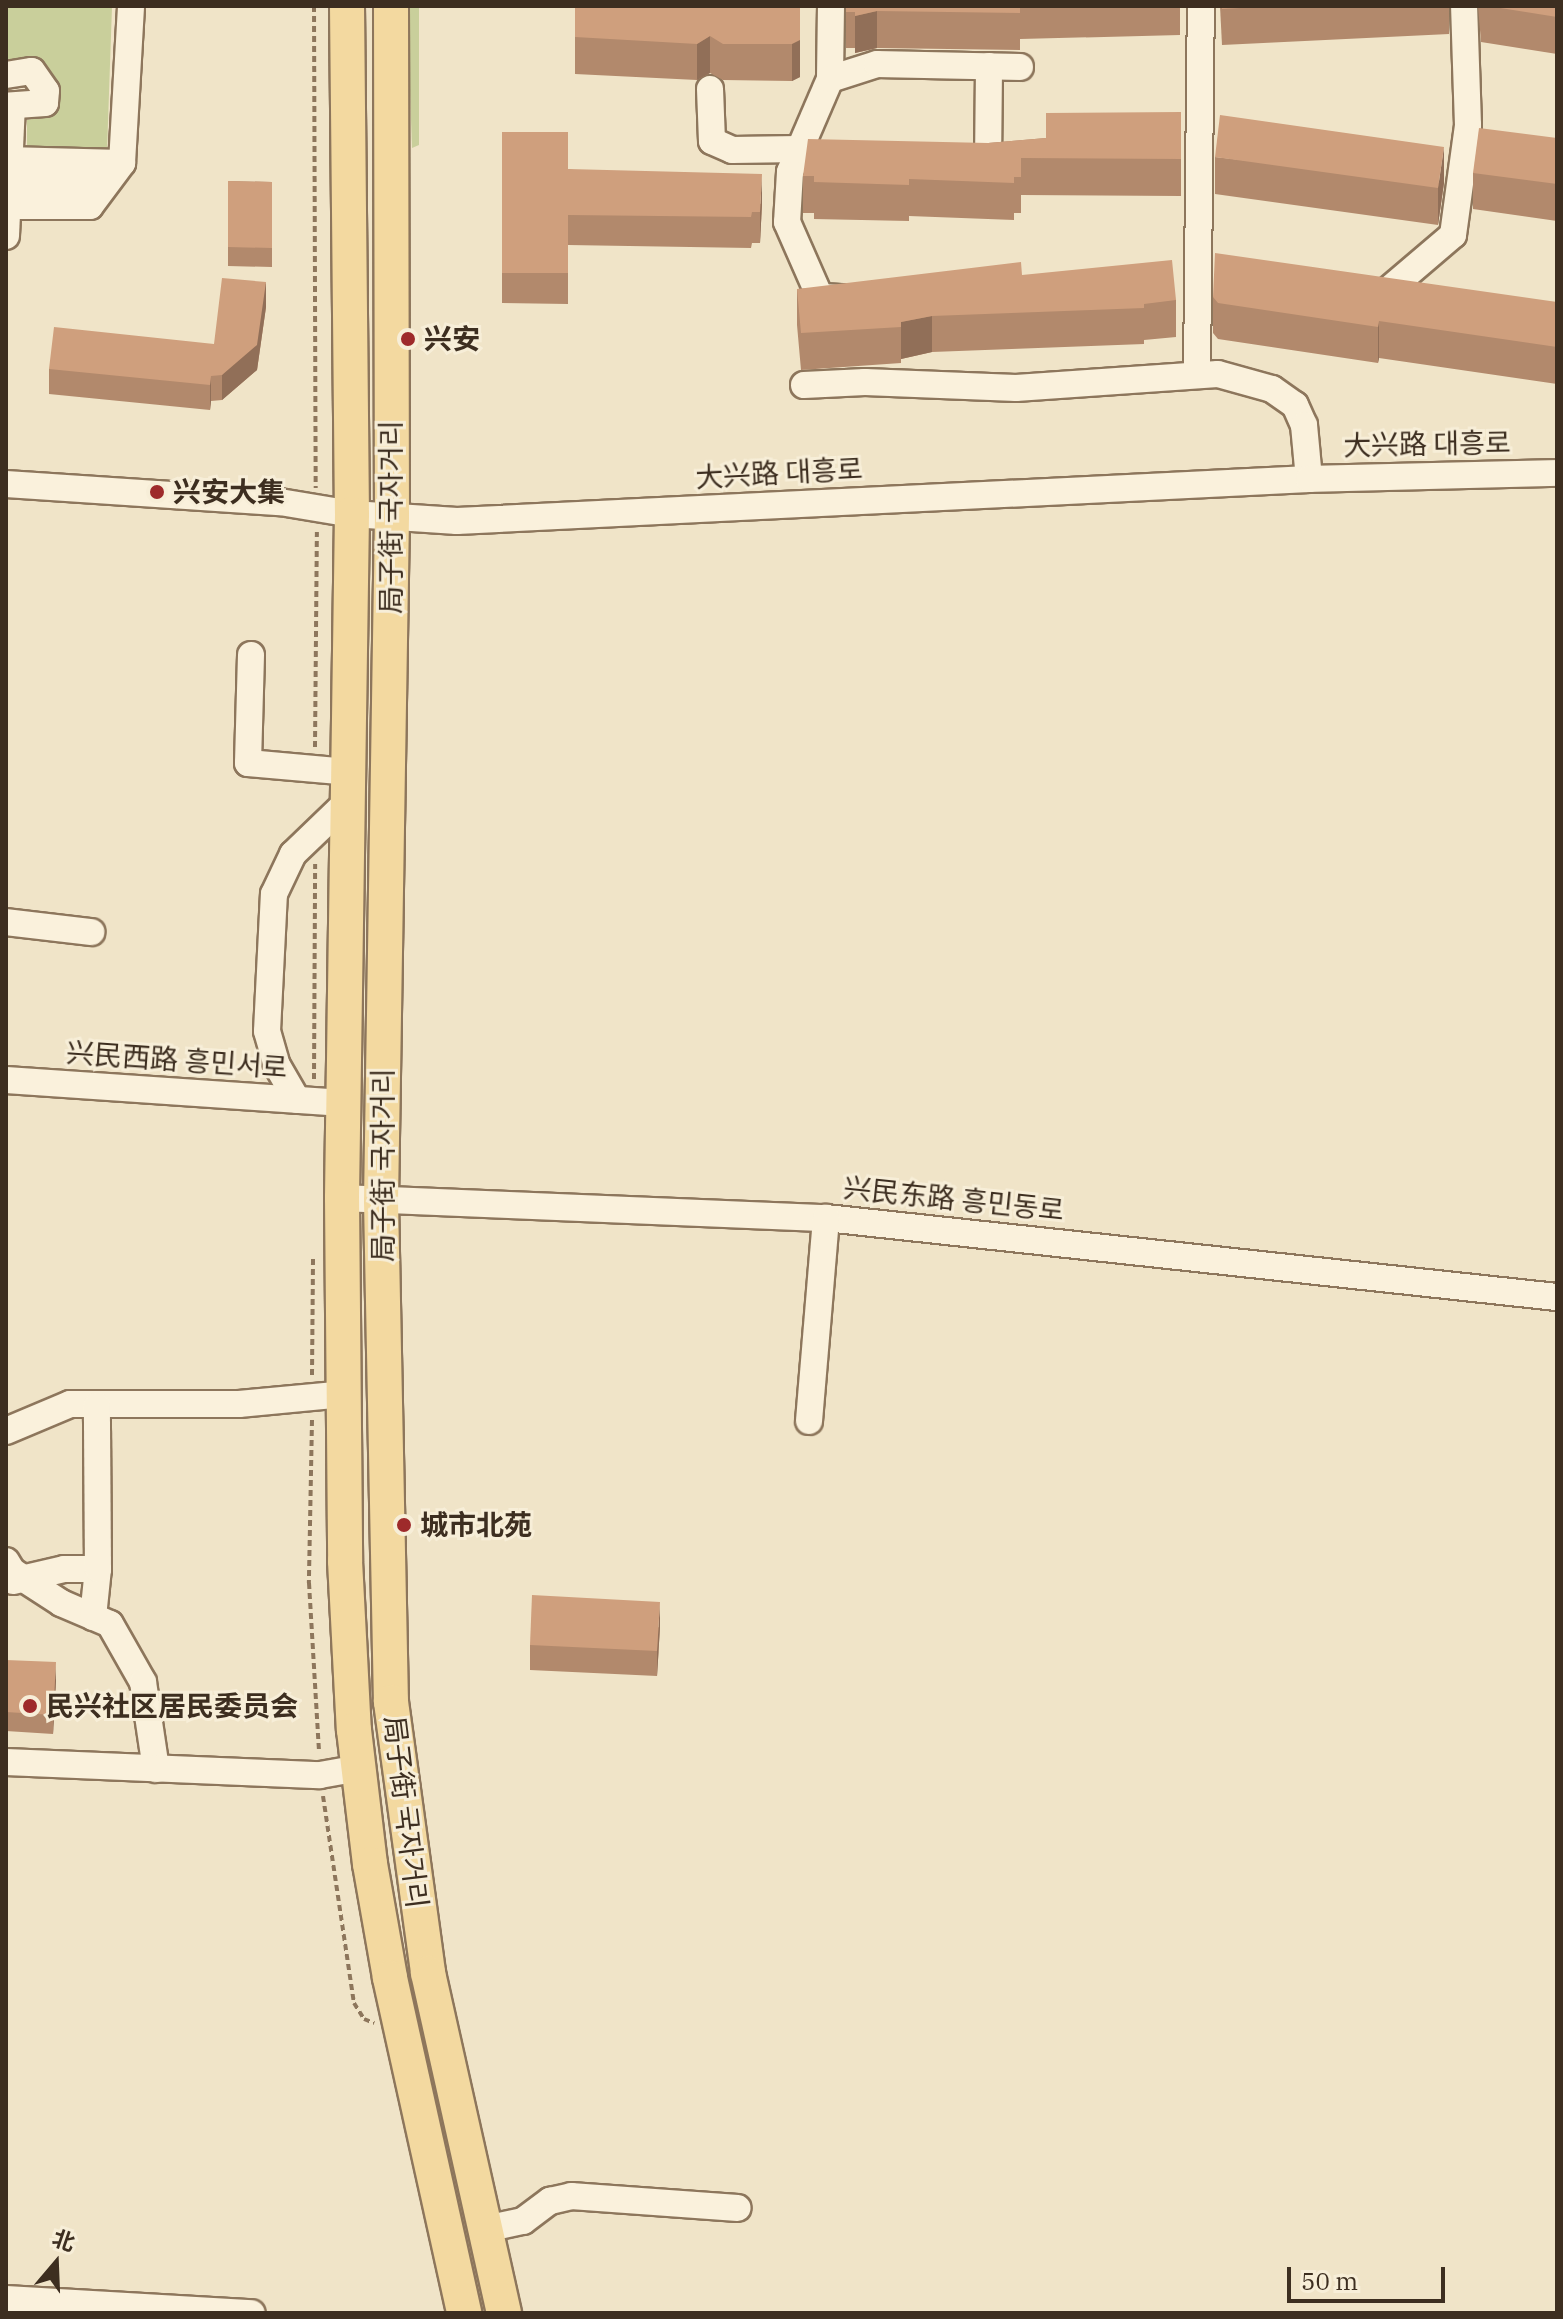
<!DOCTYPE html>
<meta charset="utf-8">
<style>
body{margin:0}
#map{position:relative;width:1563px;height:2319px;overflow:hidden;background:#f0e4c8;font-family:"IBM Plex Serif","Noto Sans SC","Noto Sans KR",serif}
div>[style]{position:absolute}
.green>*{inset:0;background:#c9cf9b}
.path>*{height:4px;margin-top:-2px;transform-origin:0;background:repeating-linear-gradient(90deg,#8d765c 0 6px,transparent 0 10px)}
.roads{filter:drop-shadow(2px 0 #8d765c) drop-shadow(-2px 0 #8d765c) drop-shadow(0 2px #8d765c) drop-shadow(0 -2px #8d765c)}
.minor>*{height:26px;margin:-13px;padding:0 13px;transform-origin:13px;border-radius:13px;background:#faf1dc}
.major>*{height:34px;margin:-17px;padding:0 17px;transform-origin:17px;border-radius:17px;background:#f3d9a0}
.wall>*{inset:0;background:#b2896c}
.shaded-wall>*{inset:0;background:#916f58}
.building>*{inset:0;background:#cf9f7d}
.dots>*{width:22px;height:22px;translate:-50% -50%;box-sizing:border-box;border:4px solid #f7eed8;border-radius:50%}
span{translate:-50% -50%;white-space:nowrap;text-align:center;line-height:1.15;-webkit-text-stroke:6px #f7eed8;paint-order:stroke}
.poi-label{font-size:28px;color:#3d2e20;font-weight:700}
.left{translate:0 -50%;text-align:left}
.street-label{font-size:28px;color:#3d2e20}
.frame{position:absolute;inset:0;border:8px solid #3d2e20;pointer-events:none}
.north{position:absolute;left:16px;top:2223px;width:80px;height:80px;-webkit-text-stroke:6px #f7eed8;paint-order:stroke;rotate:19deg;font-size:22px;font-weight:700;line-height:32px;text-align:center;color:#3d2e20}
.north::after{content:'';display:block;margin:auto;width:28px;height:36px;background:#3d2e20;clip-path:polygon(50% 0,100% 100%,50% 72%,0 100%)}
.scale{position:absolute;left:1287px;top:2267px;width:158px;height:36px;box-sizing:border-box;border:4px solid #3d2e20;border-top:0;padding-left:10px;font-size:24px;line-height:28px;white-space:nowrap;color:#3d2e20;-webkit-text-stroke:6px #f7eed8;paint-order:stroke}
</style>
<div id="map">
<div class="green">
<i style="clip-path:polygon(6px 6px,112px 7px,107px 151px,27px 154px,27px 120px,54px 115px,49px 77px,6px 65px)"></i>
<i style="clip-path:polygon(407px 6px,419px 6px,419px 145px,412px 148px)"></i>
</div>
<div class="path">
<i style="left:314px;top:6px;width:482px;rotate:89.8deg"></i>
<i style="left:315px;top:747px;width:215px;rotate:-89.5deg"></i>
<i style="left:314px;top:1079px;width:215px;rotate:-89.7deg"></i>
<i style="left:312px;top:1375px;width:119px;rotate:-89.5deg"></i>
<i style="left:312px;top:1420px;width:163px;rotate:91.1deg"></i>
<i style="left:309px;top:1583px;width:168px;rotate:86.6deg"></i>
<i style="left:323px;top:1796px;width:209px;rotate:81.5deg"></i>
<i style="left:354px;top:2003px;width:19px;rotate:58deg"></i>
<i style="left:364px;top:2019px;width:11px;rotate:22deg"></i>
</div>
<div class="roads">
<div class="minor">
<i style="left:831px;top:6px;width:73px;rotate:90.8deg"></i>
<i style="left:830px;top:79px;width:101px;rotate:113.3deg"></i>
<i style="left:790px;top:172px;width:50px;rotate:93.4deg"></i>
<i style="left:787px;top:222px;width:82px;rotate:66.3deg"></i>
<i style="left:820px;top:297px;width:21px;rotate:3deg"></i>
<i style="left:6px;top:75px;width:26px;rotate:-9deg"></i>
<i style="left:32px;top:71px;width:24px;rotate:55deg"></i>
<i style="left:46px;top:91px;width:12px;rotate:95deg"></i>
<i style="left:45px;top:103px;width:39px;rotate:176deg"></i>
<i style="left:830px;top:79px;width:49px;rotate:-17.7deg"></i>
<i style="left:877px;top:64px;width:143px;rotate:1.2deg"></i>
<i style="left:710px;top:89px;width:52px;rotate:87.8deg"></i>
<i style="left:712px;top:141px;width:22px;rotate:24deg"></i>
<i style="left:732px;top:150px;width:67px;rotate:-0.9deg"></i>
<i style="left:6px;top:160px;width:116px;rotate:1.5deg"></i>
<i style="left:122px;top:163px;width:157px;rotate:-86.7deg"></i>
<i style="left:972px;top:164px;width:16px"></i>
<i style="left:988px;top:164px;width:98px;rotate:-89.4deg"></i>
<i style="left:10px;top:185px;width:76px"></i>
<i style="left:86px;top:185px;width:34px;rotate:-30deg"></i>
<i style="left:10px;top:206px;width:80px"></i>
<i style="left:90px;top:206px;width:54px;rotate:-53.3deg"></i>
<i style="left:6px;top:236px;width:130px;rotate:-87.4deg"></i>
<i style="left:1386px;top:292px;width:88px;rotate:-40.4deg"></i>
<i style="left:1453px;top:235px;width:111px;rotate:-82.2deg"></i>
<i style="left:1468px;top:125px;width:119px;rotate:-91.9deg"></i>
<i style="left:1197px;top:373px;width:367px;rotate:-89.4deg"></i>
<i style="left:804px;top:385px;width:61px;rotate:-2.8deg"></i>
<i style="left:865px;top:382px;width:151px;rotate:2.3deg"></i>
<i style="left:1016px;top:388px;width:202px;rotate:-4deg"></i>
<i style="left:1218px;top:374px;width:56px;rotate:15.5deg"></i>
<i style="left:1272px;top:389px;width:28px;rotate:35deg"></i>
<i style="left:1295px;top:405px;width:22px;rotate:66deg"></i>
<i style="left:1304px;top:425px;width:54px;rotate:84.7deg"></i>
<i style="left:6px;top:484px;width:275px;rotate:3.8deg"></i>
<i style="left:280px;top:502px;width:73px;rotate:9.5deg"></i>
<i style="left:352px;top:514px;width:105px;rotate:3.8deg"></i>
<i style="left:457px;top:521px;width:853px;rotate:-2.82deg"></i>
<i style="left:1309px;top:479px;width:248px;rotate:-1.4deg"></i>
<i style="left:251px;top:655px;width:108px;rotate:91.6deg"></i>
<i style="left:248px;top:763px;width:100px;rotate:5.1deg"></i>
<i style="left:6px;top:922px;width:86px;rotate:6.7deg"></i>
<i style="left:6px;top:1080px;width:338px;rotate:3.9deg"></i>
<i style="left:297px;top:1100px;width:39px;rotate:-120deg"></i>
<i style="left:277px;top:1066px;width:36px;rotate:-106deg"></i>
<i style="left:267px;top:1031px;width:137px;rotate:-87.1deg"></i>
<i style="left:274px;top:894px;width:44px;rotate:-64.6deg"></i>
<i style="left:293px;top:854px;width:76px;rotate:-43.9deg"></i>
<i style="left:342px;top:1198px;width:484px;rotate:2.4deg"></i>
<i style="left:826px;top:1218px;width:735px;rotate:6.17deg"></i>
<i style="left:809px;top:1421px;width:204px;rotate:-85.2deg"></i>
<i style="left:6px;top:1431px;width:69px;rotate:-22.9deg"></i>
<i style="left:70px;top:1404px;width:169px"></i>
<i style="left:239px;top:1404px;width:105px;rotate:-5.4deg"></i>
<i style="left:6px;top:1561px;width:12px;rotate:59deg"></i>
<i style="left:12px;top:1571px;width:59px;rotate:33.1deg"></i>
<i style="left:61px;top:1603px;width:53px;rotate:23.2deg"></i>
<i style="left:110px;top:1624px;width:67px;rotate:60.4deg"></i>
<i style="left:143px;top:1682px;width:88px;rotate:81.5deg"></i>
<i style="left:13px;top:1581px;width:52px;rotate:-13.2deg"></i>
<i style="left:64px;top:1569px;width:34px"></i>
<i style="left:93px;top:1617px;width:48px;rotate:-84.1deg"></i>
<i style="left:98px;top:1569px;width:163px;rotate:-90.4deg"></i>
<i style="left:6px;top:1762px;width:314px;rotate:2.4deg"></i>
<i style="left:320px;top:1775px;width:40px;rotate:-10deg"></i>
<i style="left:485px;top:2229px;width:39px;rotate:-12deg"></i>
<i style="left:523px;top:2221px;width:34px;rotate:-37deg"></i>
<i style="left:550px;top:2201px;width:22px;rotate:-13deg"></i>
<i style="left:571px;top:2196px;width:167px;rotate:4.1deg"></i>
<i style="left:6px;top:2299px;width:246px;rotate:3.3deg"></i>
</div>
<div class="major">
<i style="left:347px;top:6px;width:508px;rotate:89.44deg"></i>
<i style="left:352px;top:514px;width:684px;rotate:90.84deg"></i>
<i style="left:342px;top:1198px;width:363px;rotate:89.5deg"></i>
<i style="left:345px;top:1561px;width:169px;rotate:87deg"></i>
<i style="left:354px;top:1730px;width:135px;rotate:83.2deg"></i>
<i style="left:370px;top:1864px;width:116px;rotate:80deg"></i>
<i style="left:390px;top:1978px;width:343px;rotate:77.5deg"></i>
<i style="left:391px;top:6px;width:510px;rotate:89.89deg"></i>
<i style="left:392px;top:516px;width:685px;rotate:90.92deg"></i>
<i style="left:381px;top:1201px;width:501px;rotate:88.86deg"></i>
<i style="left:391px;top:1702px;width:274px;rotate:82.2deg"></i>
<i style="left:428px;top:1973px;width:348px;rotate:77.4deg"></i>
</div>
</div>
<div class="wall">
<i style="clip-path:polygon(575px 6px,800px 6px,800px 77px,792px 81px,723px 80px,710px 73px,697px 80px,575px 74px)"></i>
<i style="clip-path:polygon(846px 6px,1020px 6px,1020px 15px,1020px 6px,1180px 6px,1180px 35px,1020px 39px,1020px 50px,877px 48px,855px 53px,855px 48px,846px 48px)"></i>
<i style="clip-path:polygon(1220px 6px,1449px 6px,1449px 34px,1222px 45px)"></i>
<i style="clip-path:polygon(1478px 6px,1557px 6px,1557px 54px,1481px 42px)"></i>
<i style="clip-path:polygon(1181px 112px,1181px 196px,1021px 195px,1021px 213px,1014px 213px,1014px 220px,909px 216px,909px 221px,814px 219px,814px 213px,803px 213px,803px 176px,988px 143px,1046px 138px)"></i>
<i style="clip-path:polygon(502px 132px,568px 169px,762px 204px,760px 243px,752px 243px,751px 248px,568px 245px,568px 304px,502px 303px)"></i>
<i style="clip-path:polygon(1557px 138px,1557px 221px,1473px 209px,1473px 173px)"></i>
<i style="clip-path:polygon(1215px 157px,1444px 183px,1438px 225px,1215px 194px)"></i>
<i style="clip-path:polygon(228px 181px,272px 182px,272px 267px,228px 266px)"></i>
<i style="clip-path:polygon(1022px 275px,1176px 300px,1176px 337px,1144px 340px,1144px 344px,932px 352px,901px 359px,901px 363px,801px 370px,797px 325px,797px 289px)"></i>
<i style="clip-path:polygon(1213px 297px,1557px 302px,1557px 384px,1379px 358px,1378px 363px,1218px 339px,1213px 333px)"></i>
<i style="clip-path:polygon(266px 307px,257px 370px,222px 400px,211px 401px,210px 410px,49px 394px,49px 369px,214px 344px)"></i>
<i style="clip-path:polygon(660px 1627px,657px 1676px,530px 1670px,530px 1645px)"></i>
<i style="clip-path:polygon(6px 1660px,56px 1681px,53px 1734px,6px 1731px)"></i>
</div>
<div class="shaded-wall">
<i style="clip-path:polygon(800px 6px,800px 77px,792px 81px,792px 44px)"></i>
<i style="clip-path:polygon(877px 11px,877px 48px,855px 53px,855px 16px)"></i>
<i style="clip-path:polygon(710px 36px,710px 73px,697px 80px,697px 44px)"></i>
<i style="clip-path:polygon(1444px 147px,1444px 183px,1438px 225px,1438px 188px)"></i>
<i style="clip-path:polygon(762px 174px,762px 204px,760px 243px,760px 212px)"></i>
<i style="clip-path:polygon(266px 282px,266px 307px,257px 370px,222px 400px,222px 375px)"></i>
<i style="clip-path:polygon(932px 316px,932px 352px,901px 359px,901px 322px)"></i>
<i style="clip-path:polygon(1379px 321px,1379px 358px,1378px 363px,1378px 327px)"></i>
<i style="clip-path:polygon(211px 376px,211px 401px,210px 410px,210px 385px)"></i>
<i style="clip-path:polygon(660px 1602px,660px 1627px,657px 1676px,657px 1651px)"></i>
<i style="clip-path:polygon(56px 1662px,56px 1681px,53px 1734px,53px 1715px)"></i>
</div>
<div class="building">
<i style="clip-path:polygon(575px 6px,800px 6px,800px 40px,792px 44px,723px 44px,710px 36px,697px 44px,575px 37px)"></i>
<i style="clip-path:polygon(846px 6px,1020px 6px,1020px 13px,877px 11px,855px 16px,855px 12px,846px 12px)"></i>
<i style="clip-path:polygon(1222px 6px,1276px 6px,1222px 9px)"></i>
<i style="clip-path:polygon(1488px 6px,1557px 6px,1557px 17px)"></i>
<i style="clip-path:polygon(1181px 112px,1181px 159px,1021px 158px,1021px 177px,1014px 177px,1014px 183px,909px 179px,909px 185px,814px 182px,814px 176px,803px 176px,808px 139px,988px 143px,1046px 138px,1046px 113px)"></i>
<i style="clip-path:polygon(1220px 115px,1444px 147px,1438px 188px,1215px 157px)"></i>
<i style="clip-path:polygon(1479px 128px,1557px 138px,1557px 184px,1473px 173px)"></i>
<i style="clip-path:polygon(502px 132px,568px 132px,568px 169px,762px 174px,760px 212px,752px 212px,751px 217px,568px 215px,568px 273px,502px 273px)"></i>
<i style="clip-path:polygon(228px 181px,272px 182px,272px 248px,228px 247px)"></i>
<i style="clip-path:polygon(1215px 253px,1557px 302px,1557px 347px,1379px 321px,1378px 327px,1218px 303px,1213px 297px)"></i>
<i style="clip-path:polygon(1172px 260px,1176px 300px,1144px 304px,1144px 308px,932px 316px,901px 322px,901px 327px,801px 333px,797px 289px,1021px 262px,1022px 275px)"></i>
<i style="clip-path:polygon(222px 278px,266px 282px,257px 345px,222px 375px,211px 376px,210px 385px,49px 369px,54px 327px,214px 344px)"></i>
<i style="clip-path:polygon(532px 1595px,660px 1602px,657px 1651px,530px 1645px)"></i>
<i style="clip-path:polygon(6px 1660px,56px 1662px,53px 1715px,6px 1712px)"></i>
</div>
<div class="dots">
<i style="left:408px;top:339px;background:#9e2a2b"></i>
<i style="left:157px;top:492px;background:#9e2a2b"></i>
<i style="left:404px;top:1525px;background:#9e2a2b"></i>
<i style="left:30px;top:1706px;background:#9e2a2b"></i>
</div>
<div class="poi-label">
<span class="left" style="left:424px;top:339px">兴安</span>
<span class="left" style="left:173px;top:492px">兴安大集</span>
<span class="left" style="left:420px;top:1525px">城市北苑</span>
<span class="left" style="left:46px;top:1706px">民兴社区居民委员会</span>
</div>
<div class="street-label">
<span style="left:1427px;top:444px;rotate:-1deg">大兴路 대흥로</span>
<span style="left:779px;top:473px;rotate:-3deg">大兴路 대흥로</span>
<span style="left:391px;top:517px;rotate:-90deg">局子街 국자거리</span>
<span style="left:177px;top:1060px;rotate:4deg">兴民西路 흥민서로</span>
<span style="left:383px;top:1165px;rotate:-90deg">局子街 국자거리</span>
<span style="left:954px;top:1199px;rotate:6deg">兴民东路 흥민동로</span>
<span style="left:406px;top:1812px;rotate:83deg">局子街 국자거리</span>
</div>
<div class="frame"></div>
<div class="north">北</div>
<div class="scale">50 m</div>
</div>
